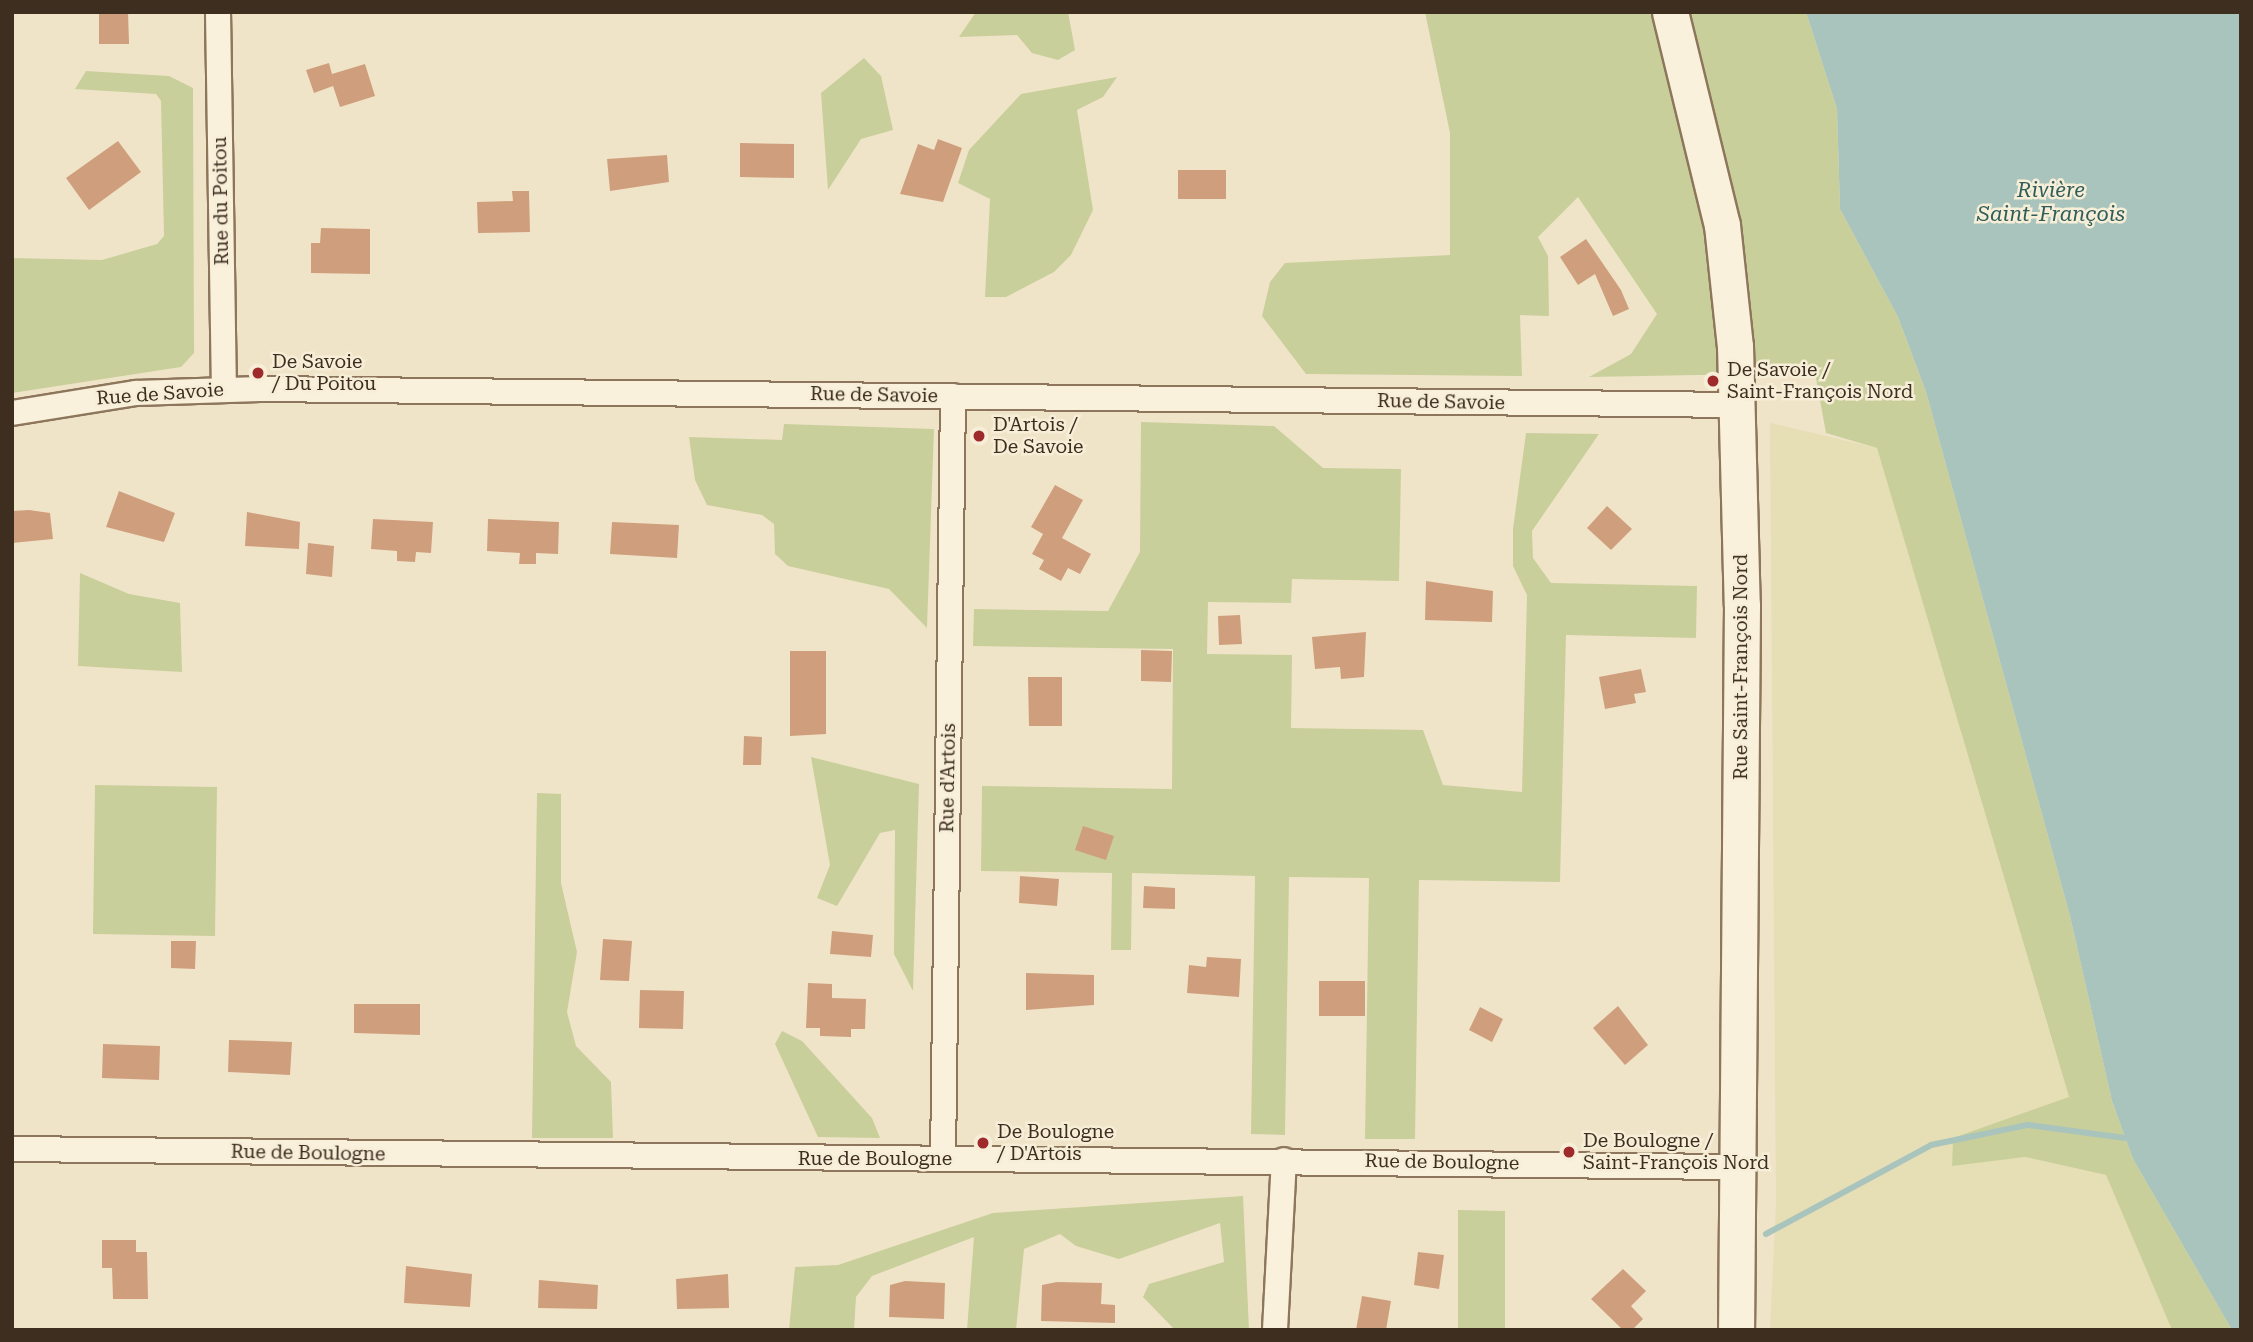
<!DOCTYPE html>
<meta charset="utf-8">
<style>
body{margin:0}
#map{position:relative;width:2253px;height:1342px;overflow:hidden;background:#f0e4c8;font-family:"Roboto Serif",serif}
div>[style]{position:absolute}
.farmland>*{inset:0;background:#e6deb5}
.green>*{inset:0;background:#c9cf9b}
.water>*{inset:0;background:#a9c4bc}
.stream>*{height:6px;margin:-3px;padding:0 3px;transform-origin:3px;border-radius:3px;background:#a9c4bc}
.building>*{inset:0;background:#cf9f7d}
.roads{filter:drop-shadow(2px 0 #8d765c) drop-shadow(-2px 0 #8d765c) drop-shadow(0 2px #8d765c) drop-shadow(0 -2px #8d765c)}
.street>*{height:24px;margin:-12px;padding:0 12px;transform-origin:12px;border-radius:12px;background:#faf1dc}
.secondary>*{height:35px;margin:-17.5px;padding:0 17.5px;transform-origin:17.5px;border-radius:17.5px;background:#faf1dc}
.dots>*{width:19px;height:19px;translate:-50% -50%;box-sizing:border-box;border:4px solid #f7eed8;border-radius:50%}
span{translate:-50% -50%;white-space:nowrap;text-align:center;line-height:1.15;-webkit-text-stroke:5px #f7eed8;paint-order:stroke}
.street-label{font-size:19px;color:#3d2e20}
.poi-label{font-size:19px;color:#3d2e20}
.left{translate:0 -50%;text-align:left}
.water-label{font-size:21px;color:#2f5d5a;font-style:italic}
.frame{position:absolute;inset:0;border:14px solid #3d2e20;pointer-events:none}
</style>
<div id="map">
<div class="farmland">
<i style="clip-path:polygon(1770px 423px,1877px 448px,2069px 1098px,1953px 1138px,1952px 1165px,2025px 1157px,2106px 1175px,2172px 1330px,1770px 1330px,1776px 1205px)"></i>
</div>
<div class="green">
<i style="clip-path:polygon(976px 12px,1068px 12px,1075px 50px,1058px 60px,1032px 53px,1017px 35px,959px 37px)"></i>
<i style="clip-path:polygon(1425px 12px,1806px 12px,1837px 109px,1840px 209px,1898px 317px,1926px 392px,2070px 916px,2112px 1101px,2133px 1159px,2232px 1330px,2172px 1330px,2106px 1175px,2025px 1157px,1952px 1166px,1953px 1138px,2069px 1097px,1877px 448px,1826px 433px,1815px 373px,1589px 377px,1631px 354px,1657px 314px,1578px 197px,1538px 237px,1548px 256px,1549px 316px,1520px 315px,1522px 376px,1306px 374px,1262px 316px,1270px 282px,1285px 263px,1450px 255px,1450px 133px)"></i>
<i style="clip-path:polygon(864px 58px,881px 76px,893px 130px,861px 139px,828px 190px,821px 93px)"></i>
<i style="clip-path:polygon(86px 71px,169px 76px,193px 88px,194px 353px,181px 367px,12px 393px,12px 258px,102px 260px,157px 244px,164px 236px,161px 101px,156px 94px,75px 89px)"></i>
<i style="clip-path:polygon(1117px 77px,1103px 97px,1077px 110px,1093px 210px,1071px 255px,1054px 272px,1006px 297px,985px 297px,990px 199px,958px 183px,969px 150px,1021px 94px)"></i>
<i style="clip-path:polygon(1141px 422px,1274px 426px,1323px 468px,1401px 469px,1399px 581px,1292px 579px,1291px 603px,1208px 602px,1207px 654px,1292px 655px,1291px 728px,1423px 730px,1443px 785px,1522px 792px,1527px 595px,1513px 566px,1513px 529px,1526px 433px,1599px 434px,1532px 531px,1533px 558px,1551px 583px,1697px 586px,1696px 638px,1566px 635px,1560px 882px,1419px 880px,1415px 1139px,1365px 1139px,1369px 878px,1289px 877px,1285px 1135px,1251px 1134px,1255px 876px,1132px 873px,1131px 950px,1111px 950px,1112px 873px,981px 871px,982px 786px,1172px 789px,1173px 649px,973px 646px,974px 609px,1108px 611px,1140px 552px)"></i>
<i style="clip-path:polygon(784px 424px,934px 429px,927px 628px,889px 589px,788px 566px,775px 554px,774px 524px,762px 515px,707px 505px,695px 480px,689px 437px,782px 440px)"></i>
<i style="clip-path:polygon(80px 573px,129px 594px,180px 603px,182px 672px,78px 666px)"></i>
<i style="clip-path:polygon(811px 757px,919px 784px,913px 991px,894px 954px,895px 830px,880px 833px,837px 906px,817px 898px,830px 865px)"></i>
<i style="clip-path:polygon(95px 785px,217px 787px,215px 936px,93px 934px)"></i>
<i style="clip-path:polygon(537px 793px,561px 794px,561px 883px,577px 952px,567px 1012px,576px 1046px,611px 1082px,613px 1138px,532px 1138px)"></i>
<i style="clip-path:polygon(782px 1031px,802px 1041px,872px 1118px,880px 1138px,818px 1137px,775px 1044px)"></i>
<i style="clip-path:polygon(1243px 1196px,1249px 1330px,1175px 1330px,1143px 1297px,1149px 1284px,1224px 1262px,1220px 1223px,1119px 1259px,1076px 1246px,1060px 1234px,1024px 1249px,1016px 1330px,967px 1330px,974px 1237px,872px 1276px,856px 1297px,854px 1330px,789px 1330px,795px 1267px,838px 1265px,993px 1213px)"></i>
<i style="clip-path:polygon(1458px 1210px,1505px 1211px,1505px 1330px,1458px 1330px)"></i>
</div>
<div class="water">
<i style="clip-path:polygon(1806px 12px,2241px 12px,2241px 1330px,2232px 1330px,2133px 1159px,2112px 1101px,2070px 916px,1926px 392px,1898px 317px,1840px 209px,1837px 109px)"></i>
</div>
<div class="stream">
<i style="left:1766px;top:1234px;width:187px;rotate:-28.3deg"></i>
<i style="left:1931px;top:1145px;width:99px;rotate:-11.7deg"></i>
<i style="left:2028px;top:1125px;width:98px;rotate:7.6deg"></i>
</div>
<div class="building">
<i style="clip-path:polygon(99px 12px,128px 12px,129px 44px,99px 44px)"></i>
<i style="clip-path:polygon(329px 63px,332px 74px,365px 64px,375px 96px,340px 107px,333px 86px,314px 93px,306px 70px)"></i>
<i style="clip-path:polygon(938px 139px,962px 148px,943px 202px,900px 194px,918px 144px,934px 150px)"></i>
<i style="clip-path:polygon(118px 141px,141px 172px,89px 210px,66px 178px)"></i>
<i style="clip-path:polygon(740px 143px,794px 144px,794px 178px,740px 177px)"></i>
<i style="clip-path:polygon(667px 155px,669px 182px,610px 191px,607px 159px)"></i>
<i style="clip-path:polygon(1178px 170px,1226px 170px,1226px 199px,1178px 199px)"></i>
<i style="clip-path:polygon(512px 191px,529px 191px,530px 232px,478px 233px,477px 202px,513px 201px)"></i>
<i style="clip-path:polygon(321px 228px,370px 229px,370px 274px,311px 273px,311px 243px,320px 243px)"></i>
<i style="clip-path:polygon(1586px 239px,1621px 290px,1629px 309px,1613px 316px,1595px 274px,1578px 285px,1560px 257px)"></i>
<i style="clip-path:polygon(1055px 485px,1083px 500px,1062px 538px,1091px 554px,1080px 574px,1068px 568px,1061px 581px,1039px 569px,1044px 560px,1032px 554px,1043px 534px,1031px 527px)"></i>
<i style="clip-path:polygon(119px 491px,175px 513px,164px 542px,106px 527px)"></i>
<i style="clip-path:polygon(1607px 506px,1632px 529px,1611px 550px,1587px 528px)"></i>
<i style="clip-path:polygon(29px 510px,50px 513px,53px 539px,12px 543px,12px 511px)"></i>
<i style="clip-path:polygon(247px 512px,300px 522px,299px 549px,245px 546px)"></i>
<i style="clip-path:polygon(373px 519px,433px 522px,431px 553px,416px 552px,415px 562px,397px 561px,397px 551px,371px 549px)"></i>
<i style="clip-path:polygon(488px 519px,559px 522px,558px 554px,536px 553px,536px 564px,519px 564px,520px 553px,487px 551px)"></i>
<i style="clip-path:polygon(612px 522px,679px 525px,677px 558px,610px 554px)"></i>
<i style="clip-path:polygon(308px 543px,334px 546px,332px 577px,306px 574px)"></i>
<i style="clip-path:polygon(1426px 581px,1493px 591px,1492px 622px,1425px 620px)"></i>
<i style="clip-path:polygon(1240px 615px,1242px 644px,1219px 645px,1218px 616px)"></i>
<i style="clip-path:polygon(1366px 632px,1364px 677px,1341px 679px,1340px 667px,1315px 669px,1312px 637px)"></i>
<i style="clip-path:polygon(1141px 650px,1172px 651px,1171px 682px,1141px 681px)"></i>
<i style="clip-path:polygon(790px 651px,826px 651px,826px 734px,790px 736px)"></i>
<i style="clip-path:polygon(1641px 669px,1646px 692px,1634px 694px,1636px 703px,1605px 709px,1599px 677px)"></i>
<i style="clip-path:polygon(1028px 677px,1062px 677px,1062px 726px,1029px 726px)"></i>
<i style="clip-path:polygon(744px 736px,762px 737px,761px 765px,743px 765px)"></i>
<i style="clip-path:polygon(1083px 826px,1114px 836px,1106px 860px,1075px 850px)"></i>
<i style="clip-path:polygon(1020px 876px,1059px 879px,1057px 906px,1019px 903px)"></i>
<i style="clip-path:polygon(1144px 886px,1175px 888px,1175px 909px,1143px 908px)"></i>
<i style="clip-path:polygon(832px 931px,873px 935px,871px 957px,830px 954px)"></i>
<i style="clip-path:polygon(603px 939px,632px 941px,629px 981px,600px 980px)"></i>
<i style="clip-path:polygon(171px 941px,196px 941px,195px 969px,171px 968px)"></i>
<i style="clip-path:polygon(1207px 957px,1241px 959px,1239px 997px,1187px 993px,1189px 965px,1206px 967px)"></i>
<i style="clip-path:polygon(1026px 973px,1094px 975px,1094px 1005px,1026px 1010px)"></i>
<i style="clip-path:polygon(1319px 981px,1365px 981px,1365px 1016px,1319px 1016px)"></i>
<i style="clip-path:polygon(808px 983px,832px 984px,832px 998px,866px 999px,865px 1029px,851px 1029px,851px 1037px,820px 1036px,820px 1028px,806px 1028px)"></i>
<i style="clip-path:polygon(640px 990px,684px 991px,683px 1029px,639px 1028px)"></i>
<i style="clip-path:polygon(354px 1004px,420px 1004px,420px 1035px,354px 1033px)"></i>
<i style="clip-path:polygon(1618px 1006px,1648px 1045px,1625px 1065px,1593px 1028px)"></i>
<i style="clip-path:polygon(1480px 1007px,1503px 1019px,1492px 1042px,1469px 1030px)"></i>
<i style="clip-path:polygon(229px 1040px,292px 1042px,290px 1075px,228px 1072px)"></i>
<i style="clip-path:polygon(103px 1044px,160px 1046px,159px 1080px,102px 1078px)"></i>
<i style="clip-path:polygon(102px 1240px,136px 1240px,136px 1252px,147px 1252px,148px 1299px,113px 1299px,112px 1268px,102px 1268px)"></i>
<i style="clip-path:polygon(1418px 1252px,1444px 1255px,1439px 1289px,1414px 1285px)"></i>
<i style="clip-path:polygon(406px 1266px,472px 1274px,470px 1307px,404px 1303px)"></i>
<i style="clip-path:polygon(1623px 1269px,1646px 1291px,1631px 1306px,1643px 1319px,1632px 1330px,1623px 1330px,1591px 1299px)"></i>
<i style="clip-path:polygon(728px 1274px,729px 1308px,677px 1309px,676px 1279px)"></i>
<i style="clip-path:polygon(539px 1280px,598px 1285px,597px 1309px,538px 1308px)"></i>
<i style="clip-path:polygon(905px 1281px,945px 1283px,944px 1319px,889px 1317px,890px 1285px)"></i>
<i style="clip-path:polygon(1057px 1282px,1102px 1283px,1101px 1304px,1115px 1305px,1115px 1323px,1041px 1321px,1042px 1285px)"></i>
<i style="clip-path:polygon(1362px 1296px,1391px 1301px,1386px 1330px,1356px 1330px)"></i>
</div>
<div class="roads">
<div class="street">
<i style="left:218px;top:12px;width:377px;rotate:89.1deg"></i>
<i style="left:12px;top:413px;width:126px;rotate:-9.2deg"></i>
<i style="left:136px;top:393px;width:124px;rotate:-1.8deg"></i>
<i style="left:260px;top:389px;width:1477px;rotate:0.62deg"></i>
<i style="left:12px;top:1149px;width:1725px;rotate:0.6deg"></i>
<i style="left:943px;top:1159px;width:763px;rotate:-89.25deg"></i>
<i style="left:1275px;top:1330px;width:170px;rotate:-87deg"></i>
</div>
<div class="secondary">
<i style="left:1670px;top:12px;width:219px;rotate:76.3deg"></i>
<i style="left:1722px;top:225px;width:122px;rotate:83.9deg"></i>
<i style="left:1735px;top:346px;width:259px;rotate:88.5deg"></i>
<i style="left:1742px;top:605px;width:725px;rotate:90.47deg"></i>
</div>
</div>
<div class="dots">
<i style="left:258px;top:373px;background:#9e2a2b"></i>
<i style="left:1713px;top:381px;background:#9e2a2b"></i>
<i style="left:979px;top:436px;background:#9e2a2b"></i>
<i style="left:983px;top:1143px;background:#9e2a2b"></i>
<i style="left:1569px;top:1152px;background:#9e2a2b"></i>
</div>
<div class="street-label">
<span style="left:221px;top:201px;rotate:-91deg">Rue du Poitou</span>
<span style="left:160px;top:394px;rotate:-4deg">Rue de Savoie</span>
<span style="left:874px;top:395px;rotate:1deg">Rue de Savoie</span>
<span style="left:1441px;top:402px;rotate:1deg">Rue de Savoie</span>
<span style="left:1741px;top:667px;rotate:-90deg">Rue Saint-François Nord</span>
<span style="left:948px;top:778px;rotate:-89deg">Rue d'Artois</span>
<span style="left:308px;top:1153px;rotate:1deg">Rue de Boulogne</span>
<span style="left:875px;top:1159px">Rue de Boulogne</span>
<span style="left:1442px;top:1162px;rotate:1deg">Rue de Boulogne</span>
</div>
<div class="poi-label">
<span class="left" style="left:272px;top:373px">De Savoie<br>/ Du Poitou</span>
<span class="left" style="left:1727px;top:381px">De Savoie /<br>Saint-François Nord</span>
<span class="left" style="left:993px;top:436px">D'Artois /<br>De Savoie</span>
<span class="left" style="left:997px;top:1143px">De Boulogne<br>/ D'Artois</span>
<span class="left" style="left:1583px;top:1152px">De Boulogne /<br>Saint-François Nord</span>
</div>
<div class="water-label">
<span style="left:2051px;top:202px">Rivière<br>Saint-François</span>
</div>
<div class="frame"></div>
</div>
